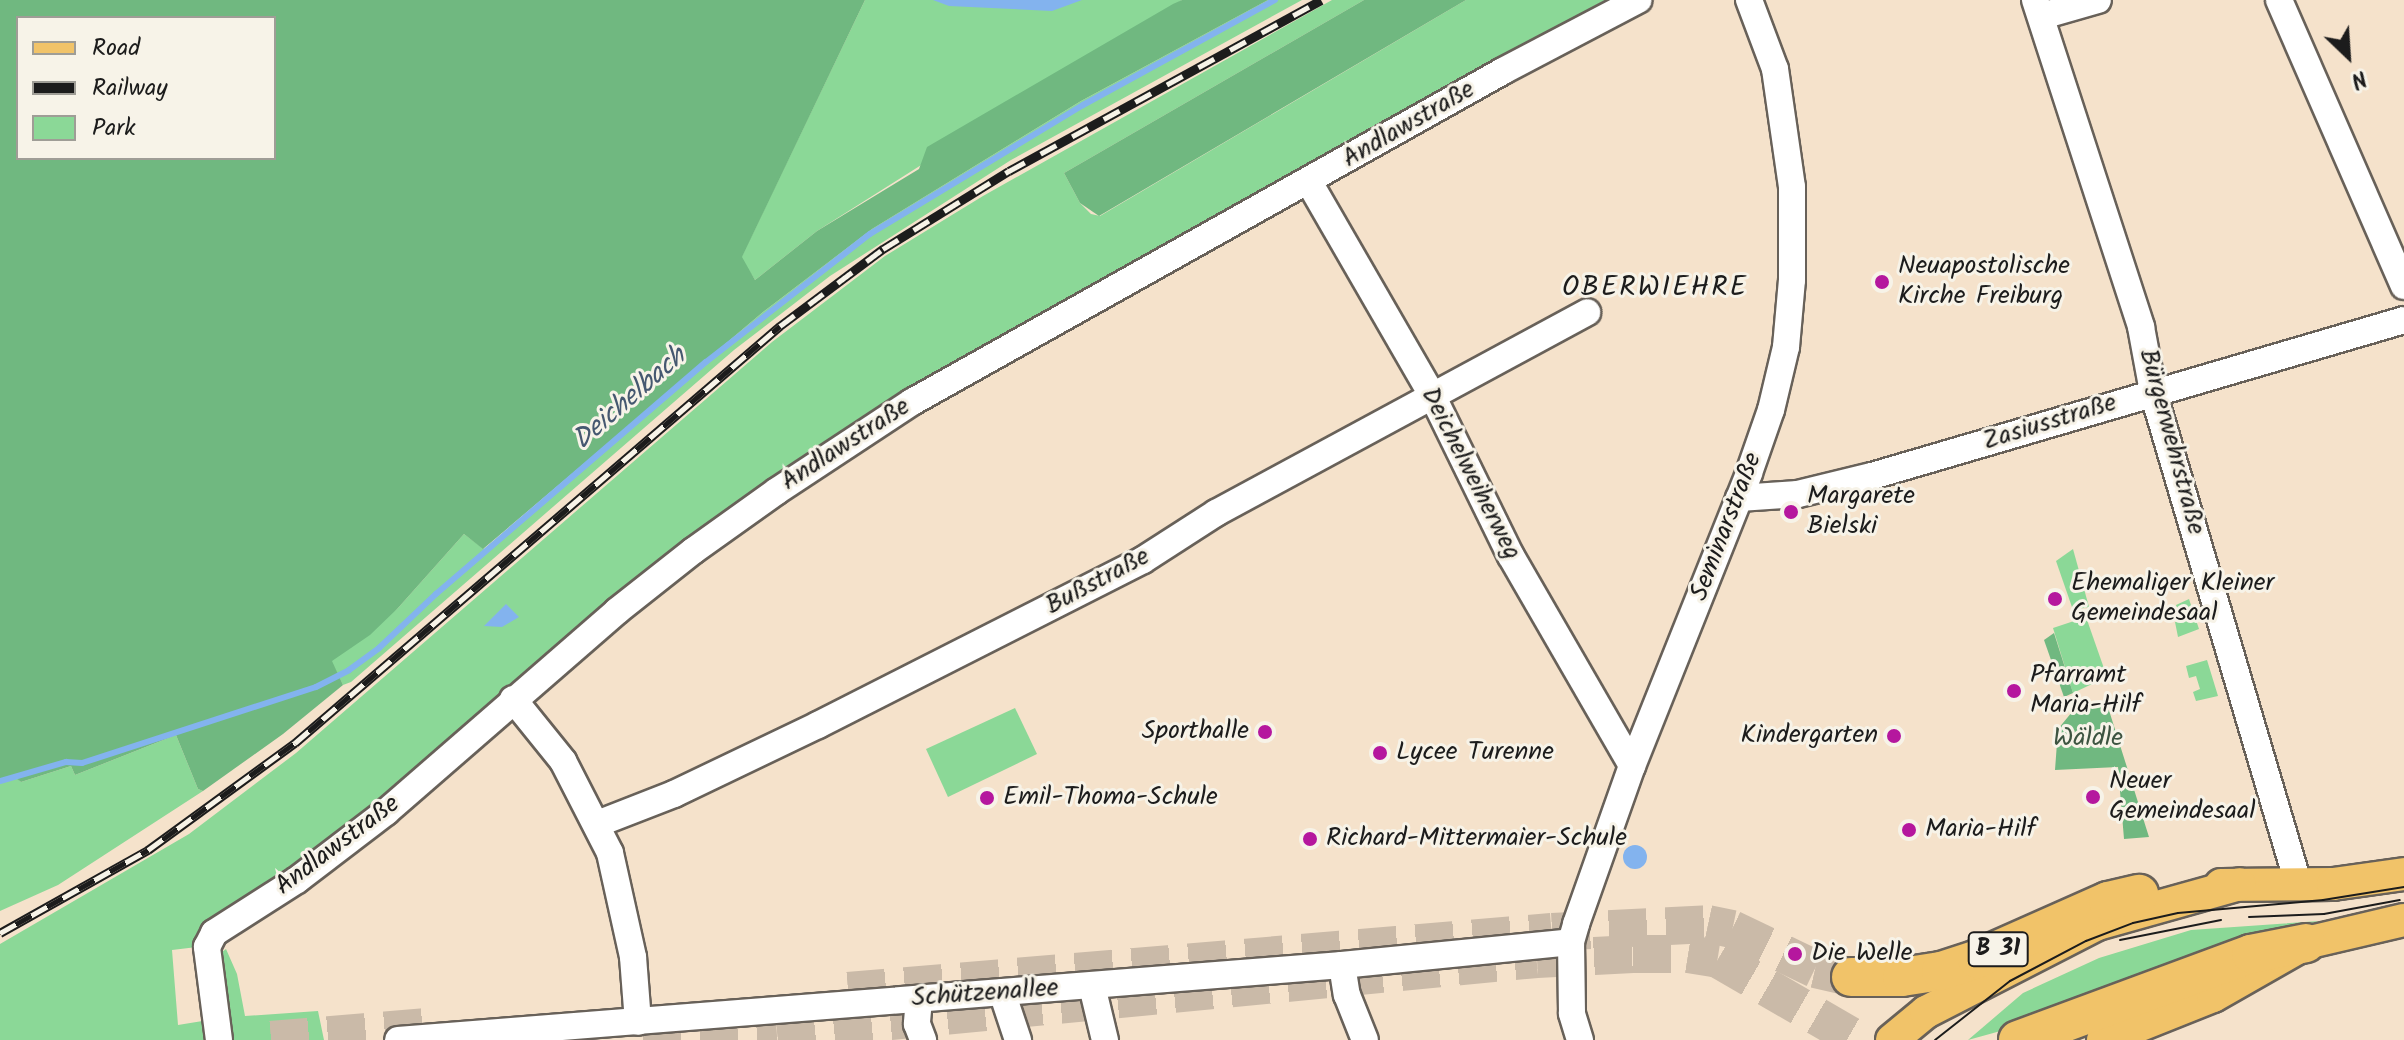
<!DOCTYPE html>
<meta charset="utf-8">
<style>
body{margin:0}
#map{position:relative;width:2404px;height:1040px;overflow:hidden;background:#f5e2cb;font-family:Kalam,sans-serif}
div>[style]{position:absolute}
.green>*{inset:0;background:#8bd897}
.forest>*{inset:0;background:#70b880}
.water>*{inset:0;background:#83b3ee}
.round{border-radius:50%}
.stream>*{height:6px;margin:-3px;padding:0 3px;transform-origin:3px;border-radius:3px;background:#83b3ee}
.highway-tunnel>*{height:38px;margin-top:-19px;transform-origin:0;background:repeating-linear-gradient(90deg,#cabaa8 0 38px,transparent 0 57px)}
.roads{filter:drop-shadow(2px 0 #686159) drop-shadow(-2px 0 #686159) drop-shadow(0 2px #686159) drop-shadow(0 -2px #686159)}
.minor>*{height:26px;margin:-13px;padding:0 13px;transform-origin:13px;border-radius:13px;background:#fff}
.major>*{height:32px;margin:-16px;padding:0 16px;transform-origin:16px;border-radius:16px;background:#f1c369}
.highway>*{height:38px;margin:-19px;padding:0 19px;transform-origin:19px;border-radius:19px;background:#f1c369}
.tram>*{height:2px;margin:-1px;padding:0 1px;transform-origin:1px;border-radius:1px;background:#1c1c1c}
.rail>*{height:9px;margin-top:-4.5px;transform-origin:0;background:repeating-linear-gradient(90deg,#f7f3e8 0 18px,#1c1c1c 0 36px);box-sizing:border-box;border-block:2px solid #1c1c1c}
.dots>*{width:22px;height:22px;translate:-50% -50%;box-sizing:border-box;border:4px solid #f7f3e8;border-radius:50%}
span{translate:-50% -50%;white-space:nowrap;text-align:center;line-height:1.15;-webkit-text-stroke:6px #f7f3e8;paint-order:stroke}
.shield-label span{padding:2px 6px;background:#f7f3e8;border:2px solid;border-radius:6px;-webkit-text-stroke-width:0}
.shield-label{font-size:24px;color:#1c1c1c;font-weight:700}
.street-label{font-size:26px;color:#1c1c1c}
.poi-label{font-size:26px;color:#1c1c1c}
.left{translate:0 -50%;text-align:left}
.right{translate:-100% -50%;text-align:right}
.park-label{font-size:26px;color:#3d5441}
.neighbourhood-label{font-size:28px;color:#1c1c1c;letter-spacing:2px}
.water-label{font-size:28px;color:#455870;font-style:italic}
.legend{position:absolute;left:16px;top:16px;width:260px;height:144px;box-sizing:border-box;background:#f7f3e8;border:2px solid #9f9d96;margin:0;padding:10px 14px;list-style:none;font-size:24px;color:#1c1c1c}
.legend li{display:flex;align-items:center;gap:16px;height:40px}
.legend b{width:40px;border:2px solid #9f9d96}
.north{position:absolute;left:2308px;top:16px;width:80px;height:80px;-webkit-text-stroke:6px #f7f3e8;paint-order:stroke;rotate:155deg;font-size:22px;font-weight:700;line-height:32px;text-align:center;color:#1c1c1c}
.north::after{content:'';display:block;margin:auto;width:28px;height:36px;background:#1c1c1c;clip-path:polygon(50% 0,100% 100%,50% 72%,0 100%)}
</style>
<div id="map">
<div class="green">
<i style="clip-path:polygon(865px 0,1182px 0,817px 231px,755px 280px,741px 258px)"></i>
<i style="clip-path:polygon(1268px 0,1302px 0,1011px 160px,830px 276px,734px 350px,351px 682px,343px 685px,331px 661px,398px 608px,464px 534px,484px 549px,763px 312px,872px 229px,1081px 101px)"></i>
<i style="clip-path:polygon(1332px 0,1364px 0,1064px 173px,1080px 203px,1091px 214px,1100px 216px,1466px 0,1605px 0,927px 379px,453px 742px,197px 947px,172px 950px,178px 1025px,227px 1017px,218px 955px,226px 949px,237px 974px,245px 1016px,318px 1011px,324px 1040px,0 1040px,0 944px,189px 834px,296px 753px,772px 342px,885px 256px,983px 196px)"></i>
<i style="clip-path:polygon(2073px 549px,2089px 607px,2073px 610px,2056px 561px)"></i>
<i style="clip-path:polygon(2189px 599px,2199px 629px,2178px 637px,2175px 622px,2181px 620px,2176px 605px)"></i>
<i style="clip-path:polygon(2086px 617px,2107px 677px,2073px 693px,2053px 628px)"></i>
<i style="clip-path:polygon(2207px 660px,2218px 696px,2196px 701px,2193px 692px,2200px 689px,2196px 676px,2189px 678px,2186px 666px)"></i>
<i style="clip-path:polygon(1015px 708px,1037px 754px,948px 797px,926px 749px)"></i>
<i style="clip-path:polygon(176px 735px,198px 789px,203px 791px,58px 885px,0 911px,0 783px,16px 777px,21px 782px,71px 766px,75px 775px)"></i>
<i style="clip-path:polygon(2319px 921px,2208px 954px,2015px 1027px,1968px 1040px,2023px 993px,2099px 958px,2191px 930px)"></i>
</div>
<div class="forest">
<i style="clip-path:polygon(evenodd,0 0,865px 0,742px 257px,755px 280px,817px 231px,919px 169px,927px 147px,1173px 4px,1182px 0,1268px 0,1081px 101px,872px 229px,763px 312px,483px 549px,464px 534px,398px 608px,370px 635px,332px 661px,343px 685px,283px 734px,203px 791px,198px 789px,176px 735px,75px 775px,71px 766px,21px 782px,16px 778px,0 783px,0 0,18px 18px,274px 18px,274px 158px,18px 158px,18px 18px)"></i>
<i style="clip-path:polygon(1364px 0,1466px 0,1099px 216px,1080px 203px,1064px 173px)"></i>
<i style="clip-path:polygon(2054px 633px,2073px 693px,2064px 697px,2044px 640px)"></i>
<i style="clip-path:polygon(2107px 704px,2149px 837px,2124px 839px,2118px 767px,2055px 770px,2058px 729px,2072px 712px)"></i>
</div>
<div class="water">
<i style="clip-path:polygon(933px 0,1082px 0,1052px 11px,949px 6px)"></i>
<i style="clip-path:polygon(506px 604px,519px 617px,502px 627px,484px 626px)"></i>
<i class="round" style="left:1623px;top:845px;width:24px;height:24px"></i>
</div>
<div class="stream">
<i style="left:0;top:781px;width:69px;rotate:-16.1deg"></i>
<i style="left:66px;top:762px;width:16px;rotate:4deg"></i>
<i style="left:82px;top:763px;width:246px;rotate:-18deg"></i>
<i style="left:316px;top:687px;width:37px;rotate:-27deg"></i>
<i style="left:349px;top:670px;width:37px;rotate:-36deg"></i>
<i style="left:379px;top:648px;width:79px;rotate:-43.5deg"></i>
<i style="left:436px;top:594px;width:356px;rotate:-40.7deg"></i>
<i style="left:706px;top:362px;width:208px;rotate:-38deg"></i>
<i style="left:870px;top:234px;width:249px;rotate:-31.2deg"></i>
<i style="left:1083px;top:105px;width:219px;rotate:-28.7deg"></i>
</div>
<div class="highway-tunnel">
<i style="left:848px;top:991px;width:706px;rotate:-4.79deg"></i>
<i style="left:1552px;top:932px;width:156px;rotate:-2.9deg"></i>
<i style="left:1708px;top:924px;width:25px;rotate:12deg"></i>
<i style="left:1732px;top:929px;width:92px;rotate:25.7deg"></i>
<i style="left:1815px;top:969px;width:37px;rotate:13deg"></i>
<i style="left:271px;top:1040px;width:169px;rotate:-4.8deg"></i>
<i style="left:643px;top:1040px;width:134px;rotate:-3.4deg"></i>
<i style="left:777px;top:1032px;width:763px;rotate:-5.49deg"></i>
<i style="left:1537px;top:959px;width:96px;rotate:-3deg"></i>
<i style="left:1633px;top:954px;width:55px"></i>
<i style="left:1688px;top:954px;width:30px;rotate:9deg"></i>
<i style="left:1718px;top:959px;width:162px;rotate:30.1deg"></i>
</div>
<div class="roads">
<div class="minor">
<i style="left:2035px;top:0;width:344px;rotate:72deg"></i>
<i style="left:2141px;top:327px;width:66px;rotate:79.5deg"></i>
<i style="left:2153px;top:392px;width:515px;rotate:73.54deg"></i>
<i style="left:2279px;top:0;width:312px;rotate:66.4deg"></i>
<i style="left:2042px;top:16px;width:58px;rotate:-15.9deg"></i>
<i style="left:1309px;top:182px;width:246px;rotate:60deg"></i>
<i style="left:1432px;top:395px;width:179px;rotate:63.9deg"></i>
<i style="left:1511px;top:556px;width:242px;rotate:60deg"></i>
<i style="left:1739px;top:498px;width:59px;rotate:-3.9deg"></i>
<i style="left:1798px;top:494px;width:76px;rotate:-13.7deg"></i>
<i style="left:1872px;top:476px;width:554px;rotate:-16.34deg"></i>
<i style="left:513px;top:699px;width:80px;rotate:51.1deg"></i>
<i style="left:563px;top:761px;width:103px;rotate:62.9deg"></i>
<i style="left:610px;top:853px;width:107px;rotate:77.5deg"></i>
<i style="left:633px;top:957px;width:65px;rotate:85.6deg"></i>
<i style="left:597px;top:824px;width:83px;rotate:-21.3deg"></i>
<i style="left:674px;top:794px;width:160px;rotate:-25.6deg"></i>
<i style="left:818px;top:725px;width:364px;rotate:-26.9deg"></i>
<i style="left:1143px;top:560px;width:87px;rotate:-32.8deg"></i>
<i style="left:1216px;top:513px;width:422px;rotate:-28.4deg"></i>
<i style="left:1342px;top:965px;width:30px;rotate:81deg"></i>
<i style="left:1347px;top:995px;width:48px;rotate:68.2deg"></i>
<i style="left:1092px;top:986px;width:56px;rotate:76.5deg"></i>
<i style="left:1002px;top:992px;width:51px;rotate:71.6deg"></i>
<i style="left:919px;top:999px;width:25px;rotate:95deg"></i>
<i style="left:917px;top:1024px;width:17px;rotate:69deg"></i>
<i style="left:219px;top:1040px;width:94px;rotate:-97.4deg"></i>
<i style="left:207px;top:947px;width:16px;rotate:-63deg"></i>
<i style="left:214px;top:933px;width:98px;rotate:-32.6deg"></i>
<i style="left:297px;top:880px;width:112px;rotate:-37.4deg"></i>
<i style="left:386px;top:812px;width:306px;rotate:-41deg"></i>
<i style="left:617px;top:611px;width:97px;rotate:-38.3deg"></i>
<i style="left:693px;top:551px;width:103px;rotate:-35.5deg"></i>
<i style="left:777px;top:491px;width:162px;rotate:-33.4deg"></i>
<i style="left:912px;top:402px;width:677px;rotate:-29.25deg"></i>
<i style="left:1503px;top:71px;width:153px;rotate:-27.7deg"></i>
<i style="left:398px;top:1040px;width:947px;rotate:-4.54deg"></i>
<i style="left:1342px;top:965px;width:230px;rotate:-5.7deg"></i>
<i style="left:1580px;top:1040px;width:28px;rotate:-107deg"></i>
<i style="left:1572px;top:1013px;width:71px;rotate:-90.8deg"></i>
<i style="left:1571px;top:942px;width:19px;rotate:-74deg"></i>
<i style="left:1576px;top:924px;width:168px;rotate:-70.5deg"></i>
<i style="left:1632px;top:766px;width:315px;rotate:-68.2deg"></i>
<i style="left:1749px;top:473px;width:67px;rotate:-70.8deg"></i>
<i style="left:1771px;top:410px;width:65px;rotate:-76.6deg"></i>
<i style="left:1786px;top:347px;width:67px;rotate:-84.9deg"></i>
<i style="left:1792px;top:280px;width:93px;rotate:-90deg"></i>
<i style="left:1792px;top:187px;width:119px;rotate:-98.2deg"></i>
<i style="left:1775px;top:69px;width:74px;rotate:-110.6deg"></i>
</div>
<div class="major">
<i style="left:2221px;top:885px;width:112px;rotate:-0.5deg"></i>
<i style="left:2333px;top:884px;width:72px;rotate:-8deg"></i>
<i style="left:1892px;top:1040px;width:44px;rotate:-39.5deg"></i>
<i style="left:1926px;top:1012px;width:192px;rotate:-27.2deg"></i>
<i style="left:2097px;top:924px;width:148px;rotate:-15.6deg"></i>
<i style="left:2103px;top:1040px;width:118px;rotate:-21.8deg"></i>
<i style="left:2213px;top:996px;width:107px;rotate:-29.7deg"></i>
<i style="left:2306px;top:943px;width:101px;rotate:-13.2deg"></i>
</div>
<div class="highway">
<i style="left:1851px;top:977px;width:51px"></i>
<i style="left:1902px;top:977px;width:39px;rotate:-9deg"></i>
<i style="left:1941px;top:971px;width:38px;rotate:-18deg"></i>
<i style="left:1977px;top:959px;width:143px;rotate:-23.9deg"></i>
<i style="left:2108px;top:901px;width:32px;rotate:-13deg"></i>
<i style="left:2018px;top:1040px;width:248px;rotate:-20.3deg"></i>
<i style="left:2251px;top:954px;width:56px;rotate:-11.3deg"></i>
</div>
</div>
<div class="tram">
<i style="left:2249px;top:917px;width:75px;rotate:-2.3deg"></i>
<i style="left:2324px;top:914px;width:77px;rotate:-10.4deg"></i>
<i style="left:2120px;top:940px;width:103px;rotate:-11.2deg"></i>
<i style="left:1935px;top:1040px;width:95px;rotate:-38.2deg"></i>
<i style="left:2010px;top:981px;width:86px;rotate:-27.8deg"></i>
<i style="left:2086px;top:941px;width:50px;rotate:-21deg"></i>
<i style="left:2133px;top:923px;width:46px;rotate:-12.5deg"></i>
<i style="left:2178px;top:913px;width:146px;rotate:-5.1deg"></i>
<i style="left:2323px;top:900px;width:82px;rotate:-9.1deg"></i>
</div>
<div class="rail">
<i style="left:0;top:933px;width:170px;rotate:-29.3deg"></i>
<i style="left:148px;top:850px;width:182px;rotate:-36.1deg"></i>
<i style="left:295px;top:743px;width:640px;rotate:-40.69deg"></i>
<i style="left:780px;top:326px;width:129px;rotate:-36.8deg"></i>
<i style="left:883px;top:249px;width:148px;rotate:-31.8deg"></i>
<i style="left:1009px;top:171px;width:356px;rotate:-28.7deg"></i>
</div>
<div class="dots">
<i style="left:1882px;top:282px;background:#b5179e"></i>
<i style="left:1791px;top:512px;background:#b5179e"></i>
<i style="left:2055px;top:599px;background:#b5179e"></i>
<i style="left:2014px;top:691px;background:#b5179e"></i>
<i style="left:1265px;top:732px;background:#b5179e"></i>
<i style="left:1894px;top:736px;background:#b5179e"></i>
<i style="left:1380px;top:753px;background:#b5179e"></i>
<i style="left:2093px;top:797px;background:#b5179e"></i>
<i style="left:987px;top:798px;background:#b5179e"></i>
<i style="left:1909px;top:830px;background:#b5179e"></i>
<i style="left:1310px;top:839px;background:#b5179e"></i>
<i style="left:1795px;top:954px;background:#b5179e"></i>
</div>
<div class="shield-label">
<span style="left:1998px;top:949px">B 31</span>
</div>
<div class="street-label">
<span style="left:1409px;top:125px;rotate:-30deg">Andlawstraße</span>
<span style="left:2050px;top:423px;rotate:-17deg">Zasiusstraße</span>
<span style="left:2171px;top:442px;rotate:75deg">Bürgerwehrstraße</span>
<span style="left:846px;top:445px;rotate:-33deg">Andlawstraße</span>
<span style="left:1470px;top:474px;rotate:63deg">Deichelweiherweg</span>
<span style="left:1727px;top:527px;rotate:-69deg">Seminarstraße</span>
<span style="left:1098px;top:582px;rotate:-28deg">Bußstraße</span>
<span style="left:338px;top:846px;rotate:-37deg">Andlawstraße</span>
<span style="left:985px;top:994px;rotate:-4deg">Schützenallee</span>
</div>
<div class="poi-label">
<span class="left" style="left:1898px;top:282px">Neuapostolische<br>Kirche Freiburg</span>
<span class="left" style="left:1807px;top:512px">Margarete<br>Bielski</span>
<span class="left" style="left:2071px;top:599px">Ehemaliger Kleiner<br>Gemeindesaal</span>
<span class="left" style="left:2030px;top:691px">Pfarramt<br>Maria-Hilf</span>
<span class="right" style="left:1249px;top:732px">Sporthalle</span>
<span class="right" style="left:1878px;top:736px">Kindergarten</span>
<span class="left" style="left:1396px;top:753px">Lycee Turenne</span>
<span class="left" style="left:2109px;top:797px">Neuer<br>Gemeindesaal</span>
<span class="left" style="left:1003px;top:798px">Emil-Thoma-Schule</span>
<span class="left" style="left:1925px;top:830px">Maria-Hilf</span>
<span class="left" style="left:1326px;top:839px">Richard-Mittermaier-Schule</span>
<span class="left" style="left:1811px;top:954px">Die Welle</span>
</div>
<div class="park-label">
<span style="left:2088px;top:739px">Wäldle</span>
</div>
<div class="neighbourhood-label">
<span style="left:1655px;top:288px">OBERWIEHRE</span>
</div>
<div class="water-label">
<span style="left:630px;top:399px;rotate:-41deg">Deichelbach</span>
</div>
<ul class="legend">
<li><b style="height:10px;background:#f1c369"></b>Road</li>
<li><b style="height:10px;background:#1c1c1c"></b>Railway</li>
<li><b style="height:22px;background:#8bd897"></b>Park</li>
</ul>
<div class="north">N</div>
</div>
